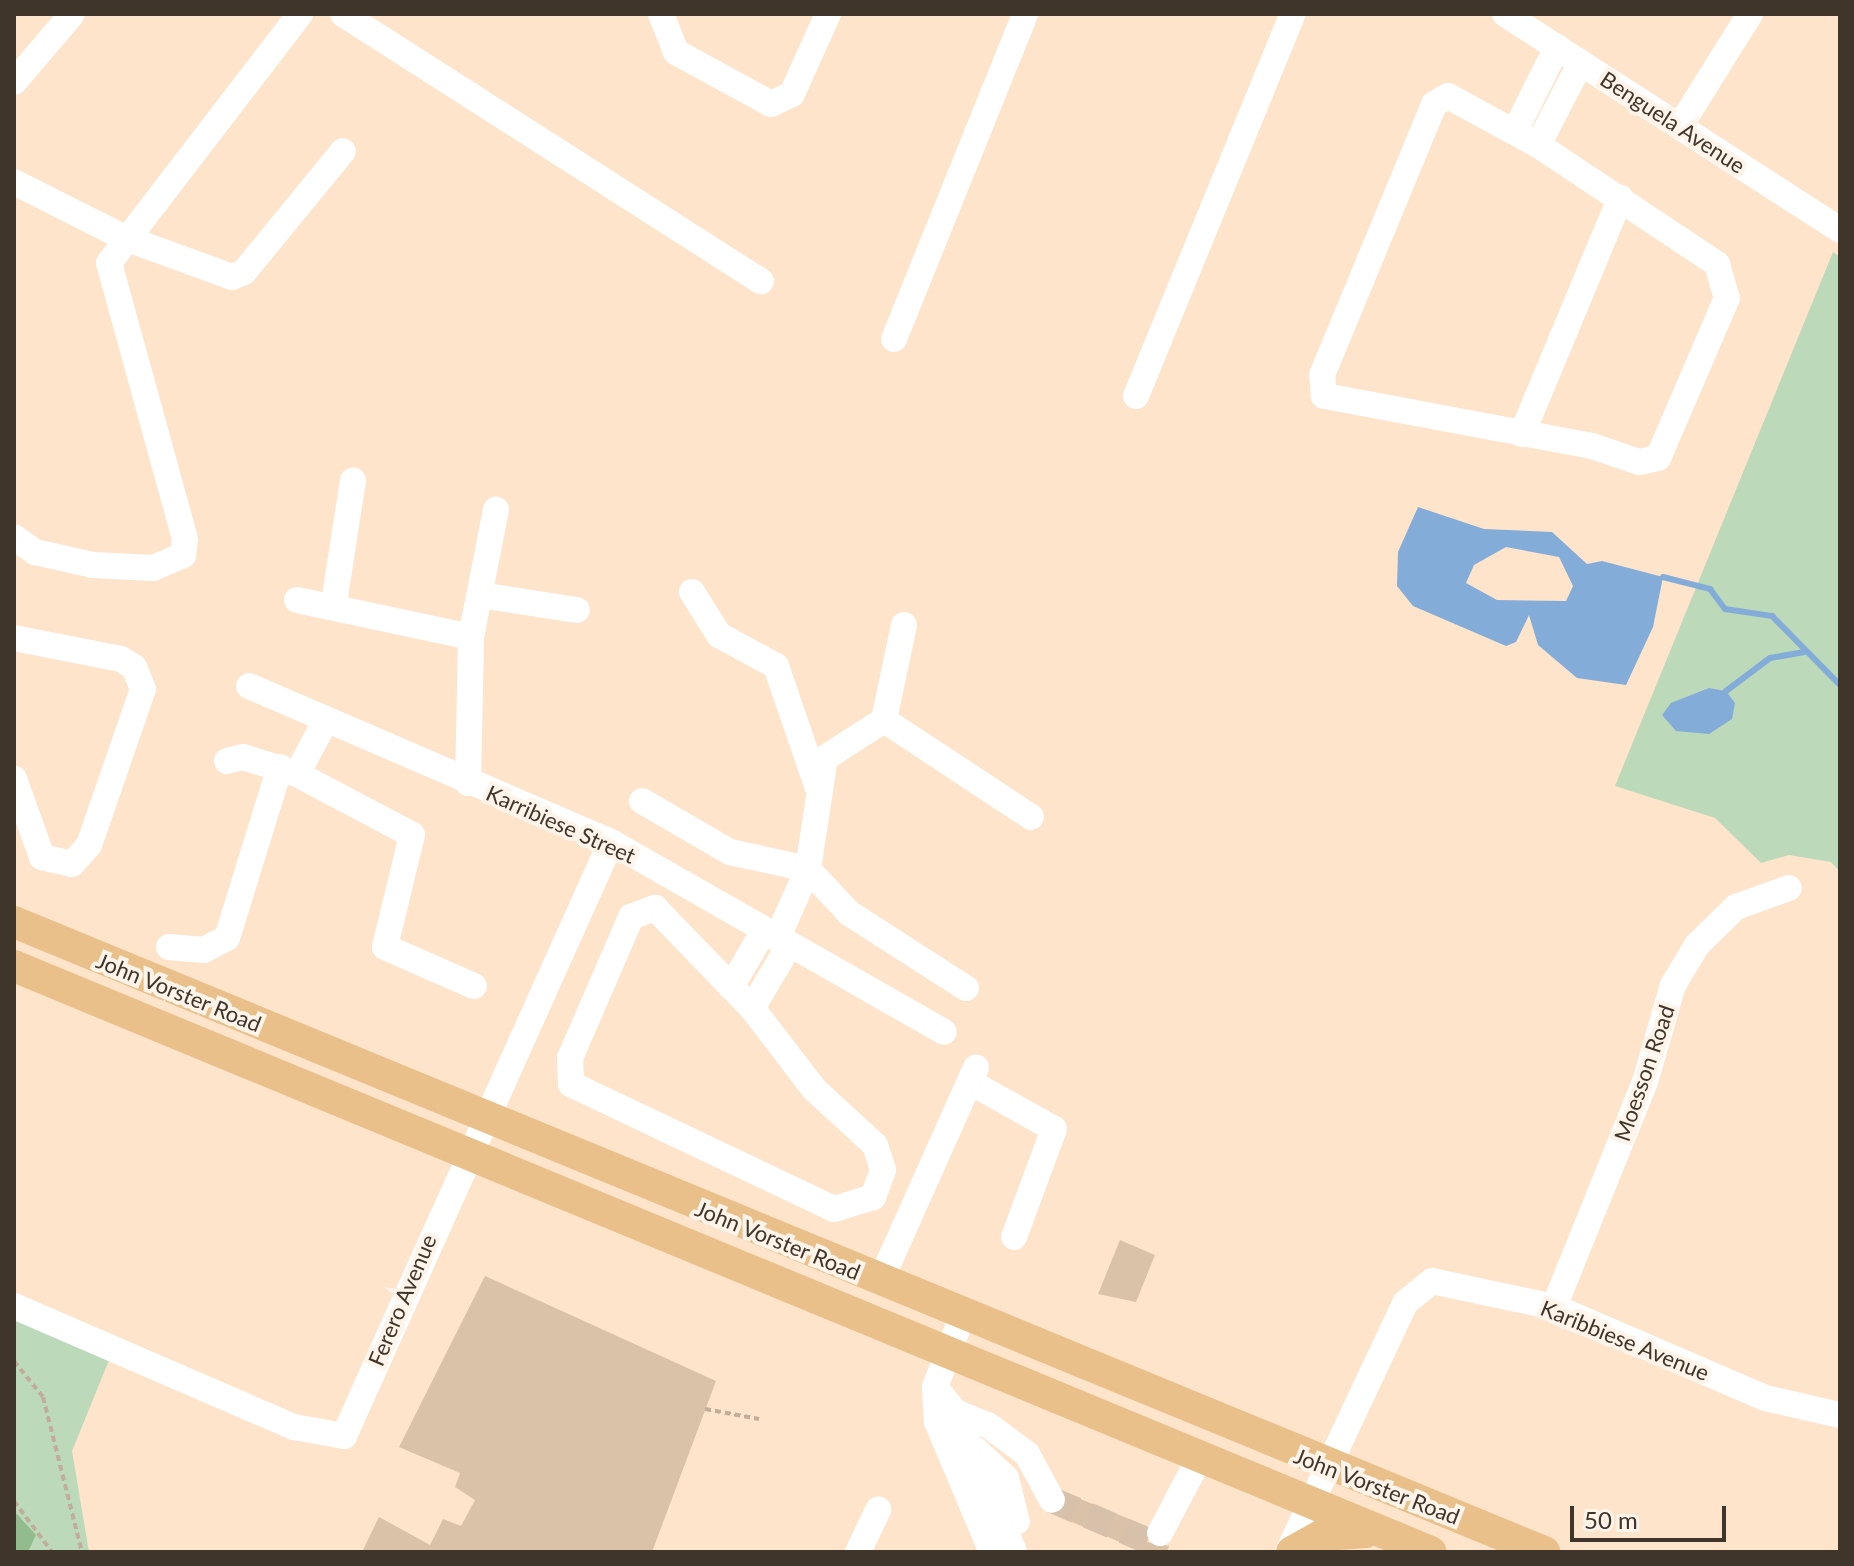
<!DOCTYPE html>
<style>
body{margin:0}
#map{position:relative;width:1854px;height:1566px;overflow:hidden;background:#fde4cb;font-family:Lato,sans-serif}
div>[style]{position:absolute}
.green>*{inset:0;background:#bcd9b9}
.forest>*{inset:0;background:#92bc8d}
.water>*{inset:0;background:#83acd9}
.stream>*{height:6px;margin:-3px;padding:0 3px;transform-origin:3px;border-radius:3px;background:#83acd9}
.building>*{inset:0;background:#dac2a9}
.minor-tunnel>*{height:26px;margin-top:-13px;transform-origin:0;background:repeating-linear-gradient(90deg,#d7c1ab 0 26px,transparent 0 39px)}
.path>*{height:4px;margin-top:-2px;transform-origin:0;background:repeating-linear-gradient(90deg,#c1ad99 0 6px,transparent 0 10px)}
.minor>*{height:26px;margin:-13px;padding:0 13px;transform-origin:13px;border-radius:13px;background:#fff}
.major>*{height:32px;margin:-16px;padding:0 16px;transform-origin:16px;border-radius:16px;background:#e9c089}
span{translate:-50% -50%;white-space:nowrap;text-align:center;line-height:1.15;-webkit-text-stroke:8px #fef4ea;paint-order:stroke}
.street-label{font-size:22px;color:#3f352b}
.frame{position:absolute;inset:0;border:16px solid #3f352b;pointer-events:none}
.scale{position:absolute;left:1570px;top:1506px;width:156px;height:36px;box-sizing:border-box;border:4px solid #3f352b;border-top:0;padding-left:10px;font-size:24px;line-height:28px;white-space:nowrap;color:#3f352b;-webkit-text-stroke:6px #fef4ea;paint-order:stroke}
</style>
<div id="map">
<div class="green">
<i style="clip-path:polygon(1833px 252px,1840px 257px,1840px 872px,1831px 862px,1789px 855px,1761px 863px,1715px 818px,1615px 786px)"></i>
<i style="clip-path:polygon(14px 1308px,114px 1348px,72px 1451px,89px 1552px,14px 1552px)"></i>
</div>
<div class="forest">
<i style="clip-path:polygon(14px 1511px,36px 1535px,28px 1552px,14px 1552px)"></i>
</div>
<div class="water">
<i style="clip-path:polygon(evenodd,1418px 507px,1484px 529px,1552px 532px,1587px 564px,1602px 561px,1663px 577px,1653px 627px,1626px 685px,1577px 678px,1538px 645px,1529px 615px,1516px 642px,1506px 646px,1413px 606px,1397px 586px,1398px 552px,1418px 507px,1506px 547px,1559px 557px,1573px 586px,1566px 601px,1497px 600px,1466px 583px,1474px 565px,1506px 547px)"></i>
<i style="clip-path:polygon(1709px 688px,1726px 691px,1735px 703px,1732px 719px,1709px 734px,1676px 731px,1662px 715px,1671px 703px)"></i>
</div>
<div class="stream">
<i style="left:1663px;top:577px;width:49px;rotate:14.3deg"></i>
<i style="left:1710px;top:589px;width:25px;rotate:53deg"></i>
<i style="left:1725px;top:609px;width:48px;rotate:8.5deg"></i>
<i style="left:1772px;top:616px;width:97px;rotate:45.4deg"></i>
<i style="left:1726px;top:691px;width:55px;rotate:-36.9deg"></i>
<i style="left:1770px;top:658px;width:35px;rotate:-10deg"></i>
</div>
<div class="building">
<i style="clip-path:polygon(1120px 1240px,1155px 1255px,1136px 1302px,1098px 1294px)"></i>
<i style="clip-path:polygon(485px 1276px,716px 1381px,652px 1552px,362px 1552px,379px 1517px,430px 1545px,443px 1519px,461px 1526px,475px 1500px,455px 1487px,460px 1473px,399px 1447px)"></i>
<i style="clip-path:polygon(1066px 1493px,1146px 1526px,1147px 1542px,1169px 1546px,1167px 1552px,1144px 1552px,1055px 1515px,1066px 1508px)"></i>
</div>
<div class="minor-tunnel">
<i style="left:1052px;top:1500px;width:112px;rotate:23.1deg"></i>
</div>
<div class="path">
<i style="left:14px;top:1361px;width:46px;rotate:51.1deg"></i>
<i style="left:43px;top:1397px;width:160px;rotate:75.9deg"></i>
<i style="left:705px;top:1409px;width:55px;rotate:10.5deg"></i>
<i style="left:14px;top:1501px;width:64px;rotate:53.3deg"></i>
</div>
<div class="minor">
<i style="left:343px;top:14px;width:496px;rotate:32.6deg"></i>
<i style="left:661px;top:14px;width:41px;rotate:68.5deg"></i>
<i style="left:676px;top:52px;width:108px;rotate:28.7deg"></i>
<i style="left:771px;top:104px;width:23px;rotate:-25deg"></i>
<i style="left:792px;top:94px;width:88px;rotate:-65.8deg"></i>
<i style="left:1505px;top:14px;width:399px;rotate:32.8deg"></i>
<i style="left:14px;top:82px;width:89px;rotate:-49.5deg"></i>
<i style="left:1448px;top:96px;width:102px;rotate:28.6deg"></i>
<i style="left:1538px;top:145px;width:215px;rotate:33.6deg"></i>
<i style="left:1717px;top:264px;width:35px;rotate:74deg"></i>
<i style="left:1727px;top:298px;width:174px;rotate:113.3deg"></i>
<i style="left:1658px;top:458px;width:19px;rotate:168deg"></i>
<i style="left:1639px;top:462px;width:50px;rotate:-161.2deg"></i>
<i style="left:1592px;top:446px;width:273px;rotate:-169.4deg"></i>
<i style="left:1324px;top:396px;width:21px;rotate:-95deg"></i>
<i style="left:1322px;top:375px;width:293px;rotate:-67.5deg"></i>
<i style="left:1434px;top:104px;width:16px;rotate:-30deg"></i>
<i style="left:1680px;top:126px;width:132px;rotate:-58deg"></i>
<i style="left:1515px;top:131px;width:94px;rotate:-63.4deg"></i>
<i style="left:1538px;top:145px;width:93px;rotate:-62.6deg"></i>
<i style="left:14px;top:182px;width:124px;rotate:26.8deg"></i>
<i style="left:125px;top:238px;width:114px;rotate:20deg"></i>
<i style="left:232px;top:277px;width:13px;rotate:-23deg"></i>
<i style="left:244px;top:272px;width:156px;rotate:-50.7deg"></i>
<i style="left:894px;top:339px;width:350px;rotate:-68deg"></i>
<i style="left:1136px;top:396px;width:413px;rotate:-67.7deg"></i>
<i style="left:1522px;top:434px;width:256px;rotate:-67.4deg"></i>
<i style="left:14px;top:537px;width:26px;rotate:36deg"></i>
<i style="left:35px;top:552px;width:59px;rotate:12.6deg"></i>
<i style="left:93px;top:565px;width:60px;rotate:2.9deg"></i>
<i style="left:153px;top:568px;width:33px;rotate:-23deg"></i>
<i style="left:183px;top:555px;width:16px;rotate:-83deg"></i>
<i style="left:185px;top:539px;width:286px;rotate:-105.4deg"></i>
<i style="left:109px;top:263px;width:314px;rotate:-52.5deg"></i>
<i style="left:692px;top:592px;width:51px;rotate:57.9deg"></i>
<i style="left:719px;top:635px;width:65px;rotate:28.5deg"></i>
<i style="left:776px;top:666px;width:127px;rotate:71.1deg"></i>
<i style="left:480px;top:595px;width:98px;rotate:8.8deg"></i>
<i style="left:297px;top:600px;width:178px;rotate:12deg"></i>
<i style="left:334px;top:603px;width:124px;rotate:-81.2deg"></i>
<i style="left:904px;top:625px;width:97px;rotate:101.9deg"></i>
<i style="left:884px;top:720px;width:176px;rotate:33.4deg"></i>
<i style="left:14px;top:638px;width:109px;rotate:11.1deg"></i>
<i style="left:121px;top:659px;width:15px;rotate:32deg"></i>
<i style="left:134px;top:667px;width:24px;rotate:68deg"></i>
<i style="left:143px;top:689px;width:165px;rotate:109.1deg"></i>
<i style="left:89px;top:845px;width:25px;rotate:132deg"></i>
<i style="left:72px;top:864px;width:31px;rotate:-167deg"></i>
<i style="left:42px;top:857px;width:83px;rotate:-109.7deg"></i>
<i style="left:249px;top:686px;width:394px;rotate:23.3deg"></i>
<i style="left:611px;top:842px;width:383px;rotate:29.7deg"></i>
<i style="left:227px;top:761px;width:16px;rotate:-14deg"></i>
<i style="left:243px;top:757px;width:57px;rotate:17.5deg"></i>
<i style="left:297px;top:774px;width:130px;rotate:27.9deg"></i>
<i style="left:412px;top:835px;width:115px;rotate:103.6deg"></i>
<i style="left:385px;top:947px;width:97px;rotate:23.7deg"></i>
<i style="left:297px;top:774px;width:61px;rotate:-61.8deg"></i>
<i style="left:468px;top:783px;width:146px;rotate:-88.8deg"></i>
<i style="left:471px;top:637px;width:130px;rotate:-78.9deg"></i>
<i style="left:642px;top:801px;width:102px;rotate:30.1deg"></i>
<i style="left:730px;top:852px;width:80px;rotate:12.3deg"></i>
<i style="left:808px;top:869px;width:60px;rotate:47deg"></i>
<i style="left:849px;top:913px;width:139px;rotate:32.7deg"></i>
<i style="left:655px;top:908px;width:139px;rotate:45.9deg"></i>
<i style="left:752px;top:1008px;width:103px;rotate:52.5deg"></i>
<i style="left:815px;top:1090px;width:81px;rotate:42.5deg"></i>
<i style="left:875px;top:1145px;width:26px;rotate:72deg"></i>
<i style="left:883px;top:1170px;width:29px;rotate:110deg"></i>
<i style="left:873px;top:1197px;width:41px;rotate:162.9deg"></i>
<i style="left:834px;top:1209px;width:291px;rotate:-154.6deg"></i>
<i style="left:571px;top:1084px;width:26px;rotate:-92deg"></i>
<i style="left:570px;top:1058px;width:154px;rotate:-66.6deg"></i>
<i style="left:631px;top:917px;width:26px;rotate:-21deg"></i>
<i style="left:777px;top:939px;width:77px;rotate:-66.1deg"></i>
<i style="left:808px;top:869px;width:112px;rotate:-81.3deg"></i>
<i style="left:825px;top:758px;width:70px;rotate:-32.8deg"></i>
<i style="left:169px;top:947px;width:35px;rotate:5deg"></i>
<i style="left:204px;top:950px;width:26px;rotate:-28deg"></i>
<i style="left:227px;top:938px;width:179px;rotate:-72.8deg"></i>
<i style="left:731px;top:987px;width:64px;rotate:-59.8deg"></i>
<i style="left:752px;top:1008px;width:72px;rotate:-59.2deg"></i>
<i style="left:970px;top:1082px;width:96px;rotate:29.2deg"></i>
<i style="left:1054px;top:1129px;width:115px;rotate:110.3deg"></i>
<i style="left:880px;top:1282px;width:235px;rotate:-65.9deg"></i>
<i style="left:14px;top:1306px;width:305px;rotate:23.4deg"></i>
<i style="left:294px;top:1427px;width:51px;rotate:10.2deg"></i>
<i style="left:344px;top:1436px;width:651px;rotate:-65.8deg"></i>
<i style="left:1554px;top:1307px;width:243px;rotate:-68deg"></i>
<i style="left:1645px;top:1082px;width:101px;rotate:-73.9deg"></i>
<i style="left:1673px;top:985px;width:47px;rotate:-59deg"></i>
<i style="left:1697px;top:945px;width:54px;rotate:-44.3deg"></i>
<i style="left:1736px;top:907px;width:56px;rotate:-19.7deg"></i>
<i style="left:962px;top:1317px;width:75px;rotate:111.1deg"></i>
<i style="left:935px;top:1387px;width:35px;rotate:87deg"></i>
<i style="left:937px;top:1422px;width:141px;rotate:67.1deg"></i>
<i style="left:935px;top:1387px;width:32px;rotate:51deg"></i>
<i style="left:955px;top:1412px;width:152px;rotate:67.1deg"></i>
<i style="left:955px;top:1412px;width:35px;rotate:22deg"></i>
<i style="left:988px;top:1425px;width:49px;rotate:36.6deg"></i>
<i style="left:1027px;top:1454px;width:52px;rotate:61.5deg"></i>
<i style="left:976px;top:1450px;width:41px;rotate:43deg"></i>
<i style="left:1006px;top:1478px;width:45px;rotate:76deg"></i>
<i style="left:1160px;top:1533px;width:86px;rotate:-62.2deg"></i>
<i style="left:858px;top:1552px;width:47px;rotate:-64.5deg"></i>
<i style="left:1288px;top:1552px;width:275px;rotate:-64.8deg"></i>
<i style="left:1405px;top:1303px;width:35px;rotate:-39deg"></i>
<i style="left:1432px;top:1281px;width:125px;rotate:12deg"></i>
<i style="left:1554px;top:1307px;width:230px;rotate:23.3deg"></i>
<i style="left:1765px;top:1398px;width:77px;rotate:12.8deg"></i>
</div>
<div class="major">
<i style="left:14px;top:922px;width:1655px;rotate:22.38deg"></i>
<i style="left:14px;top:966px;width:1533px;rotate:22.47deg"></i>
<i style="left:1292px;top:1552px;width:35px;rotate:-29deg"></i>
<i style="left:1323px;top:1535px;width:43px;rotate:-4deg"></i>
</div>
<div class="street-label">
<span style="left:1673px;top:122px;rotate:33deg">Benguela Avenue</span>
<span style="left:561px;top:824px;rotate:24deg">Karribiese Street</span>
<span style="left:179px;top:992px;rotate:22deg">John Vorster Road</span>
<span style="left:1644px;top:1073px;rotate:-71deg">Moesson Road</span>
<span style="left:778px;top:1240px;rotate:22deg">John Vorster Road</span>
<span style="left:402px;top:1300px;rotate:-67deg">Ferero Avenue</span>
<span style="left:1625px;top:1340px;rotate:22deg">Karibbiese Avenue</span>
<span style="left:1377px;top:1486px;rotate:21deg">John Vorster Road</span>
</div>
<div class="frame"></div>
<div class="scale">50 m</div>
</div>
